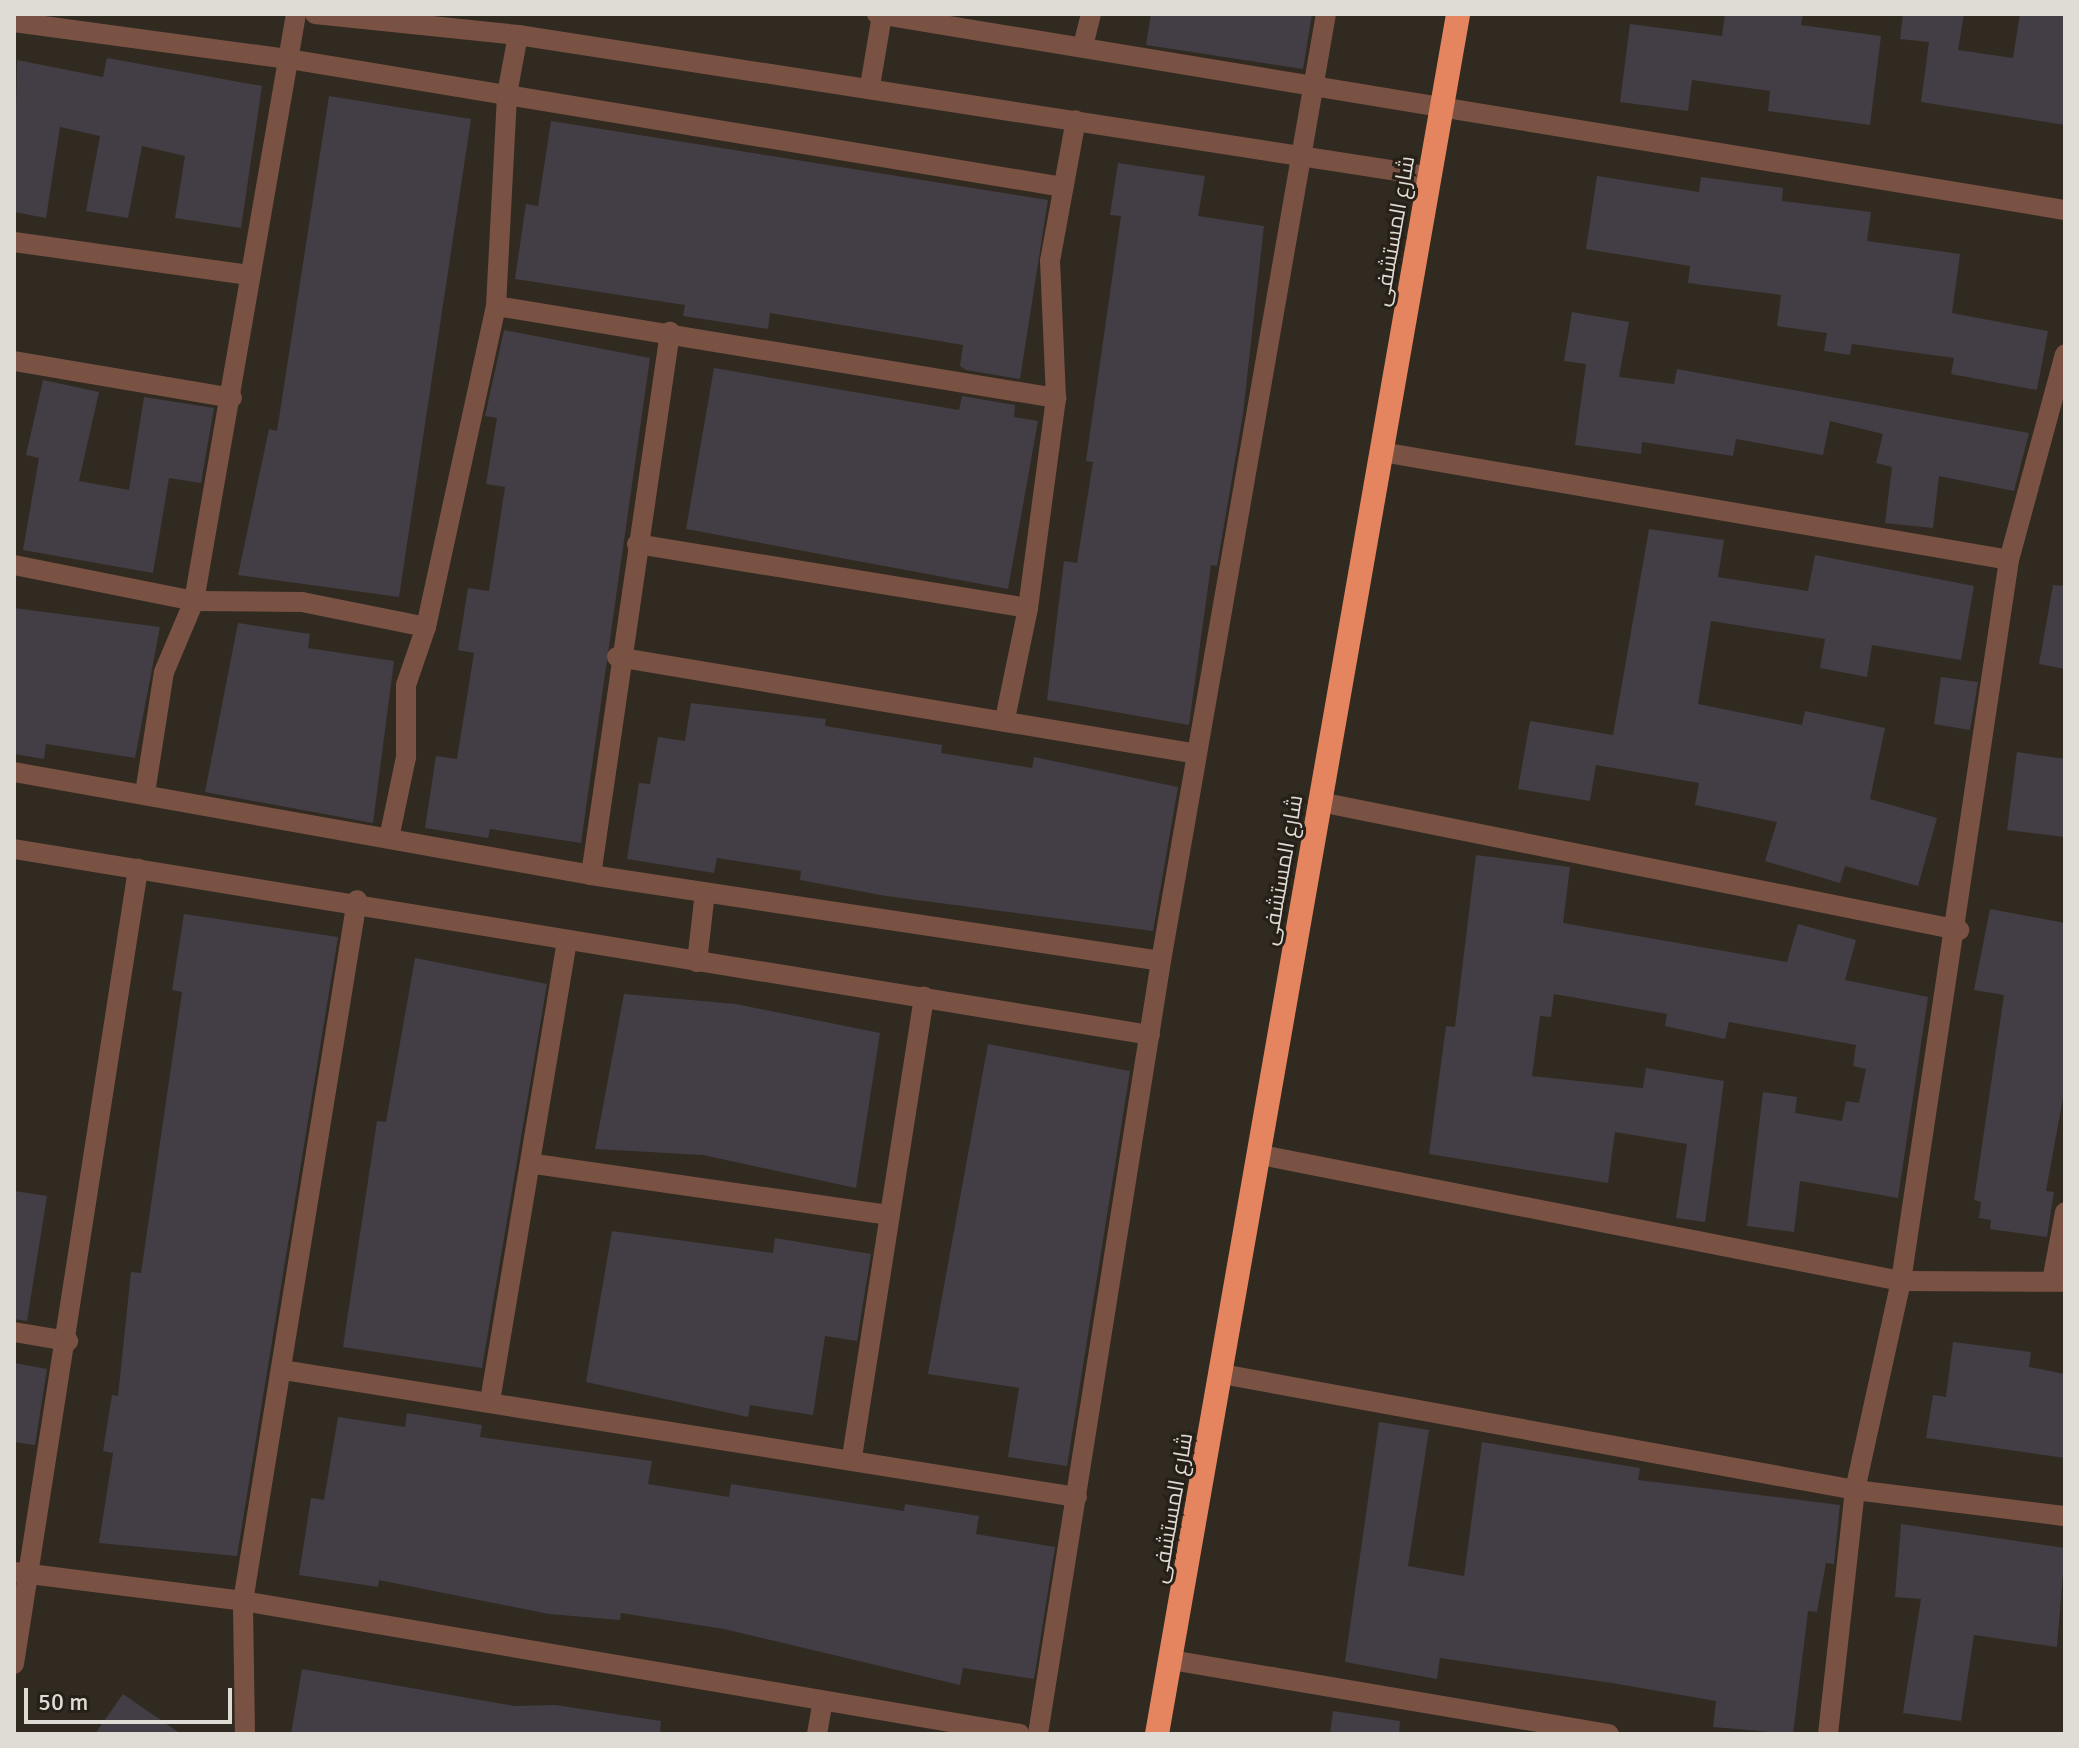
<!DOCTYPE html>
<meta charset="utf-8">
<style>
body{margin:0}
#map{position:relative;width:2079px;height:1748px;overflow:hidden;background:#312a21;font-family:Signika,Cairo,sans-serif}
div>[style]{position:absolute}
.building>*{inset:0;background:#433d46}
.street>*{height:20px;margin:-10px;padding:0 10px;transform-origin:10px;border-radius:10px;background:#7a5244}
.highway>*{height:24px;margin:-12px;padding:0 12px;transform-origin:12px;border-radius:12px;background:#e58560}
span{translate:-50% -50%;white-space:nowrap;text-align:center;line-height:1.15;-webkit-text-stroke:6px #272018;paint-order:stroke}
.street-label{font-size:22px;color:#dfdbd5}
.frame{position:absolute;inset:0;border:16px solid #dfdbd5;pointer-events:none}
.scale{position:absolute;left:24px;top:1688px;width:208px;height:36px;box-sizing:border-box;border:4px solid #dfdbd5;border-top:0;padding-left:10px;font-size:24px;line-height:28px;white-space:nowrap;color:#dfdbd5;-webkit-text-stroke:6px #272018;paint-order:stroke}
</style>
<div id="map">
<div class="building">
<i style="clip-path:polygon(1151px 14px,1312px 14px,1303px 69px,1146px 45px)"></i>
<i style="clip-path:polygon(1725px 14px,1803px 14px,1801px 25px,1881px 36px,1870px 125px,1768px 111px,1770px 91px,1692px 80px,1688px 111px,1620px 102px,1630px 24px,1722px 36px)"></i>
<i style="clip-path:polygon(1903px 14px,1964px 14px,1958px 50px,2013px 58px,2020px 14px,2065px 14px,2065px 125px,1921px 102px,1929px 42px,1900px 39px)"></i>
<i style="clip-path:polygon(107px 58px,262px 86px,241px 228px,175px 218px,185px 156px,142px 146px,128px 218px,86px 211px,100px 136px,60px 127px,46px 218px,14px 212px,17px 60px,103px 77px)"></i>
<i style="clip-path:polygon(329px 96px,471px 119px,399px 597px,238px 575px,269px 429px,277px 431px)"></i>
<i style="clip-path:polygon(551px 121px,1048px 200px,1020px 379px,966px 370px,960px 366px,963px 345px,770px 313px,768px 329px,683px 316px,685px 305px,515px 279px,526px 204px,538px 206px)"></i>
<i style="clip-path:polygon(1118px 163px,1205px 176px,1198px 216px,1264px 226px,1243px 414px,1217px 566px,1211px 565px,1189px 725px,1047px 700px,1064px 561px,1077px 563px,1093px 462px,1086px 461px,1121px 216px,1110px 215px)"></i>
<i style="clip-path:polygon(1597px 176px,1699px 192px,1701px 177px,1783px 188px,1782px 201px,1871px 212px,1867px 241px,1960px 254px,1952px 313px,2048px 331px,2037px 390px,1951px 374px,1954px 358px,1852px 344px,1850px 355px,1824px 351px,1827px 333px,1777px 326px,1781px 295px,1688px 283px,1690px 266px,1586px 249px)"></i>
<i style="clip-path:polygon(1572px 312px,1629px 322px,1619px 377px,1674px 384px,1677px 369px,2029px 433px,2014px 491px,1939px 476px,1933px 528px,1885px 523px,1892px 467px,1876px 463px,1883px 434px,1830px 421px,1823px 455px,1736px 439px,1733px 456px,1642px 442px,1641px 454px,1575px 445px,1586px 364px,1564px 361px)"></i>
<i style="clip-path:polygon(504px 330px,650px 358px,581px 843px,490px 829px,488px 838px,425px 828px,436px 756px,457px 759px,474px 653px,458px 650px,468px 588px,489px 591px,505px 487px,486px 484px,497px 418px,485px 416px)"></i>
<i style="clip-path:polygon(714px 368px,959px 410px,962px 396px,1015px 405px,1014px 417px,1038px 421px,1008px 589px,686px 529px)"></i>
<i style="clip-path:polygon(43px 380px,99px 392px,79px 481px,129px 490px,144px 397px,214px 408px,201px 483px,169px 478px,153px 573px,23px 550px,39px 458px,26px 455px)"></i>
<i style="clip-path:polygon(1649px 529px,1724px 540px,1718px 577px,1808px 591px,1815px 555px,1974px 586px,1961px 660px,1872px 645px,1867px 677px,1820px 668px,1825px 639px,1711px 621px,1698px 704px,1802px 725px,1805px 711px,1885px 728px,1870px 799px,1937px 818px,1918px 886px,1845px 866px,1840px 883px,1765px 861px,1777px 822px,1695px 805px,1699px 783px,1596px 765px,1590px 801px,1518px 789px,1530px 721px,1613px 735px)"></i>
<i style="clip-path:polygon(2053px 585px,2065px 586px,2065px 669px,2039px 664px)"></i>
<i style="clip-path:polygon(14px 608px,160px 627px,135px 758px,46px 744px,44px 759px,14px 754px)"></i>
<i style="clip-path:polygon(238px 623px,310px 634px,308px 648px,394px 661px,373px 823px,205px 792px)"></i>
<i style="clip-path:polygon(1941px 677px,1978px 682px,1970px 730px,1934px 724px)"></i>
<i style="clip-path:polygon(691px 703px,826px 719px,825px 726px,942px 745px,941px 753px,1032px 768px,1034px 757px,1178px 787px,1153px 931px,886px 896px,800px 880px,801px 871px,717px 858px,714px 873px,627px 859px,639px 783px,650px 784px,658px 737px,685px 741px)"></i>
<i style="clip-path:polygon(2017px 752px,2065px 759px,2065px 837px,2007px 830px)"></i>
<i style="clip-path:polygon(1476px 855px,1570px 867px,1563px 923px,1787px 962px,1798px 924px,1856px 940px,1845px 980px,1928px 997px,1898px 1198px,1800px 1181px,1794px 1232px,1747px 1226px,1763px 1092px,1797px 1097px,1795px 1113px,1842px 1121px,1846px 1101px,1859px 1103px,1866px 1069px,1853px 1066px,1856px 1045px,1729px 1022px,1725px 1039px,1665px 1026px,1667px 1014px,1554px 994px,1551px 1017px,1540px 1016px,1532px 1076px,1643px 1088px,1646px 1068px,1724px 1081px,1705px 1222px,1676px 1218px,1687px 1144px,1615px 1132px,1608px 1183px,1429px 1154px,1446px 1026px,1455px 1027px)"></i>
<i style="clip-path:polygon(1990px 909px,2065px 923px,2065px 1087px,2046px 1191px,2054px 1192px,2047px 1237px,1990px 1229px,1991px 1220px,1979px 1218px,1981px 1202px,1974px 1200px,2004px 995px,1974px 990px)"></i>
<i style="clip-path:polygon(184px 914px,338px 937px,237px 1556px,99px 1543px,113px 1453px,103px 1451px,112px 1395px,118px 1396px,131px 1272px,141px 1273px,182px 992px,172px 990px)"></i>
<i style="clip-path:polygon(415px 958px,547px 984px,482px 1368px,343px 1347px,377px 1121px,386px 1122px)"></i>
<i style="clip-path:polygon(624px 994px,736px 1004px,880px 1033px,856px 1188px,703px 1155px,595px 1149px)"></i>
<i style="clip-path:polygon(988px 1044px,1130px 1071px,1067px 1466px,1008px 1457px,1019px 1388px,928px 1374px)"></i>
<i style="clip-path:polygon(14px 1191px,47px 1196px,27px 1321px,14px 1319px)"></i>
<i style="clip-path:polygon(612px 1231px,773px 1253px,775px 1238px,871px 1254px,857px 1341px,825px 1336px,813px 1415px,750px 1405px,748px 1417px,586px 1382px)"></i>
<i style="clip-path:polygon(1953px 1342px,2031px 1352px,2029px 1367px,2065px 1374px,2065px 1458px,1926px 1438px,1933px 1395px,1946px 1397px)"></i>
<i style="clip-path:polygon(14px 1363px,47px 1369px,35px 1445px,14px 1442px)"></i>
<i style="clip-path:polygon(407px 1413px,482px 1425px,480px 1437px,652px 1461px,648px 1484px,729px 1497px,731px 1484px,904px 1511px,905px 1504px,979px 1516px,976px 1534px,1055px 1547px,1034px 1679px,963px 1668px,960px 1685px,724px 1629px,621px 1613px,620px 1620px,549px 1614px,379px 1580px,378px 1587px,299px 1575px,311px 1498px,324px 1500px,338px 1417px,405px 1427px)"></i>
<i style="clip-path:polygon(1379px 1422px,1429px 1430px,1408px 1566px,1464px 1576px,1482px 1442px,1640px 1468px,1638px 1480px,1840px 1505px,1834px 1564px,1826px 1563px,1817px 1612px,1808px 1611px,1793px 1734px,1713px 1727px,1716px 1701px,1612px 1683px,1440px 1658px,1437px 1679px,1345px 1662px)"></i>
<i style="clip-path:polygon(1901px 1524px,2065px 1548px,2057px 1647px,1974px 1635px,1961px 1721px,1903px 1713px,1921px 1599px,1895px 1597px)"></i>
<i style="clip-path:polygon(302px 1669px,515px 1706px,555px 1705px,661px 1721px,660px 1734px,291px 1734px)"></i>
<i style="clip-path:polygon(123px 1694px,181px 1734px,95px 1734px)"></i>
<i style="clip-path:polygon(1333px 1711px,1400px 1721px,1399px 1734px,1330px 1734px)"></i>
</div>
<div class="street">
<i style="left:315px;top:14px;width:204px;rotate:5.9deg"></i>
<i style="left:518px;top:35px;width:923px;rotate:8.79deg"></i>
<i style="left:877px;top:14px;width:1204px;rotate:9.37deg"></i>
<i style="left:14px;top:22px;width:277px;rotate:7.7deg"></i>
<i style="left:289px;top:59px;width:785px;rotate:9.39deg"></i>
<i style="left:1083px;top:46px;width:33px;rotate:-76deg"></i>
<i style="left:870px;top:86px;width:72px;rotate:-80.4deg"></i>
<i style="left:14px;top:242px;width:237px;rotate:8deg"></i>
<i style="left:496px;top:306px;width:568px;rotate:9.33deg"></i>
<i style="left:14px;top:361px;width:221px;rotate:9.6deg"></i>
<i style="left:1382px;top:452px;width:636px;rotate:9.77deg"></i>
<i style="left:637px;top:544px;width:396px;rotate:9.3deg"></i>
<i style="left:14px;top:565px;width:184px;rotate:11.3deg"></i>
<i style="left:194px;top:601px;width:108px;rotate:0.5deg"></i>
<i style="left:302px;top:602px;width:126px;rotate:11.4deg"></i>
<i style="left:617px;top:657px;width:588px;rotate:9.49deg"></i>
<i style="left:1005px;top:719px;width:113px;rotate:-78.3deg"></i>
<i style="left:1028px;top:608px;width:212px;rotate:-82.4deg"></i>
<i style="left:1056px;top:398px;width:137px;rotate:-92.5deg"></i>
<i style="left:1050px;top:261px;width:143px;rotate:-79.6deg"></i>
<i style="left:14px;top:772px;width:586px;rotate:10.12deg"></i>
<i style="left:591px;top:875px;width:576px;rotate:8.58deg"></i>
<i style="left:145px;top:793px;width:122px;rotate:-81.1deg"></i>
<i style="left:164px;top:672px;width:77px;rotate:-67.1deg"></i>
<i style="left:194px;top:601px;width:596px;rotate:-80.14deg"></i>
<i style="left:1320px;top:802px;width:652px;rotate:11.33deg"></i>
<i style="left:389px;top:838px;width:83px;rotate:-78.1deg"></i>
<i style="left:406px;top:757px;width:72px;rotate:-90deg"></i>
<i style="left:406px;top:685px;width:61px;rotate:-71deg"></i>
<i style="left:426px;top:627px;width:329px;rotate:-77.7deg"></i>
<i style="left:496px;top:306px;width:212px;rotate:-87deg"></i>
<i style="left:507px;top:94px;width:60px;rotate:-79.4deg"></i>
<i style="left:14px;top:849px;width:1151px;rotate:9.3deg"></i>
<i style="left:591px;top:875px;width:549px;rotate:-81.72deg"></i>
<i style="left:697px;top:962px;width:70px;rotate:-83.5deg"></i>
<i style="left:1261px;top:1155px;width:652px;rotate:11.14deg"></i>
<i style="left:1901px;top:1281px;width:164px;rotate:0.3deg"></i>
<i style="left:535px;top:1164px;width:358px;rotate:8.2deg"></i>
<i style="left:2052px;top:1281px;width:70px;rotate:-79.3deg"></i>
<i style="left:14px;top:1332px;width:55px;rotate:9.5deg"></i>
<i style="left:283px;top:1370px;width:804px;rotate:9.09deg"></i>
<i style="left:1222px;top:1374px;width:644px;rotate:10.38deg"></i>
<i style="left:1855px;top:1490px;width:212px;rotate:7.1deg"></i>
<i style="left:490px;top:1401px;width:464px;rotate:-80.5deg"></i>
<i style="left:852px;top:1457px;width:466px;rotate:-81.1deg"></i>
<i style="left:14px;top:1572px;width:231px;rotate:7.2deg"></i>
<i style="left:243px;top:1601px;width:788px;rotate:9.71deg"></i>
<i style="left:1171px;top:1660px;width:444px;rotate:9.6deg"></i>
<i style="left:14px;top:1664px;width:805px;rotate:-81.13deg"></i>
<i style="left:245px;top:1734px;width:133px;rotate:-90.9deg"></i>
<i style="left:243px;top:1601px;width:710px;rotate:-80.76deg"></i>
<i style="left:817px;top:1734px;width:34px;rotate:-80deg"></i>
<i style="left:1038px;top:1734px;width:783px;rotate:-80.96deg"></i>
<i style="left:1161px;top:961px;width:961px;rotate:-80.12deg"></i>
<i style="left:1828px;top:1734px;width:245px;rotate:-83.7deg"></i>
<i style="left:1855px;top:1490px;width:214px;rotate:-77.6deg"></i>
<i style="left:1901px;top:1281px;width:729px;rotate:-81.48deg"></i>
<i style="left:2009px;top:560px;width:213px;rotate:-74.8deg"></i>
</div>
<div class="highway">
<i style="left:1157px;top:1734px;width:1746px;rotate:-80.07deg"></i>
</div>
<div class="street-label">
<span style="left:1394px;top:231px;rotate:-80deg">شارع المستشفى</span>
<span style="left:1282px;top:870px;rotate:-80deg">شارع المستشفى</span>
<span style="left:1172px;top:1508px;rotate:-80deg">شارع المستشفى</span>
</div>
<div class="frame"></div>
<div class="scale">50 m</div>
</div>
